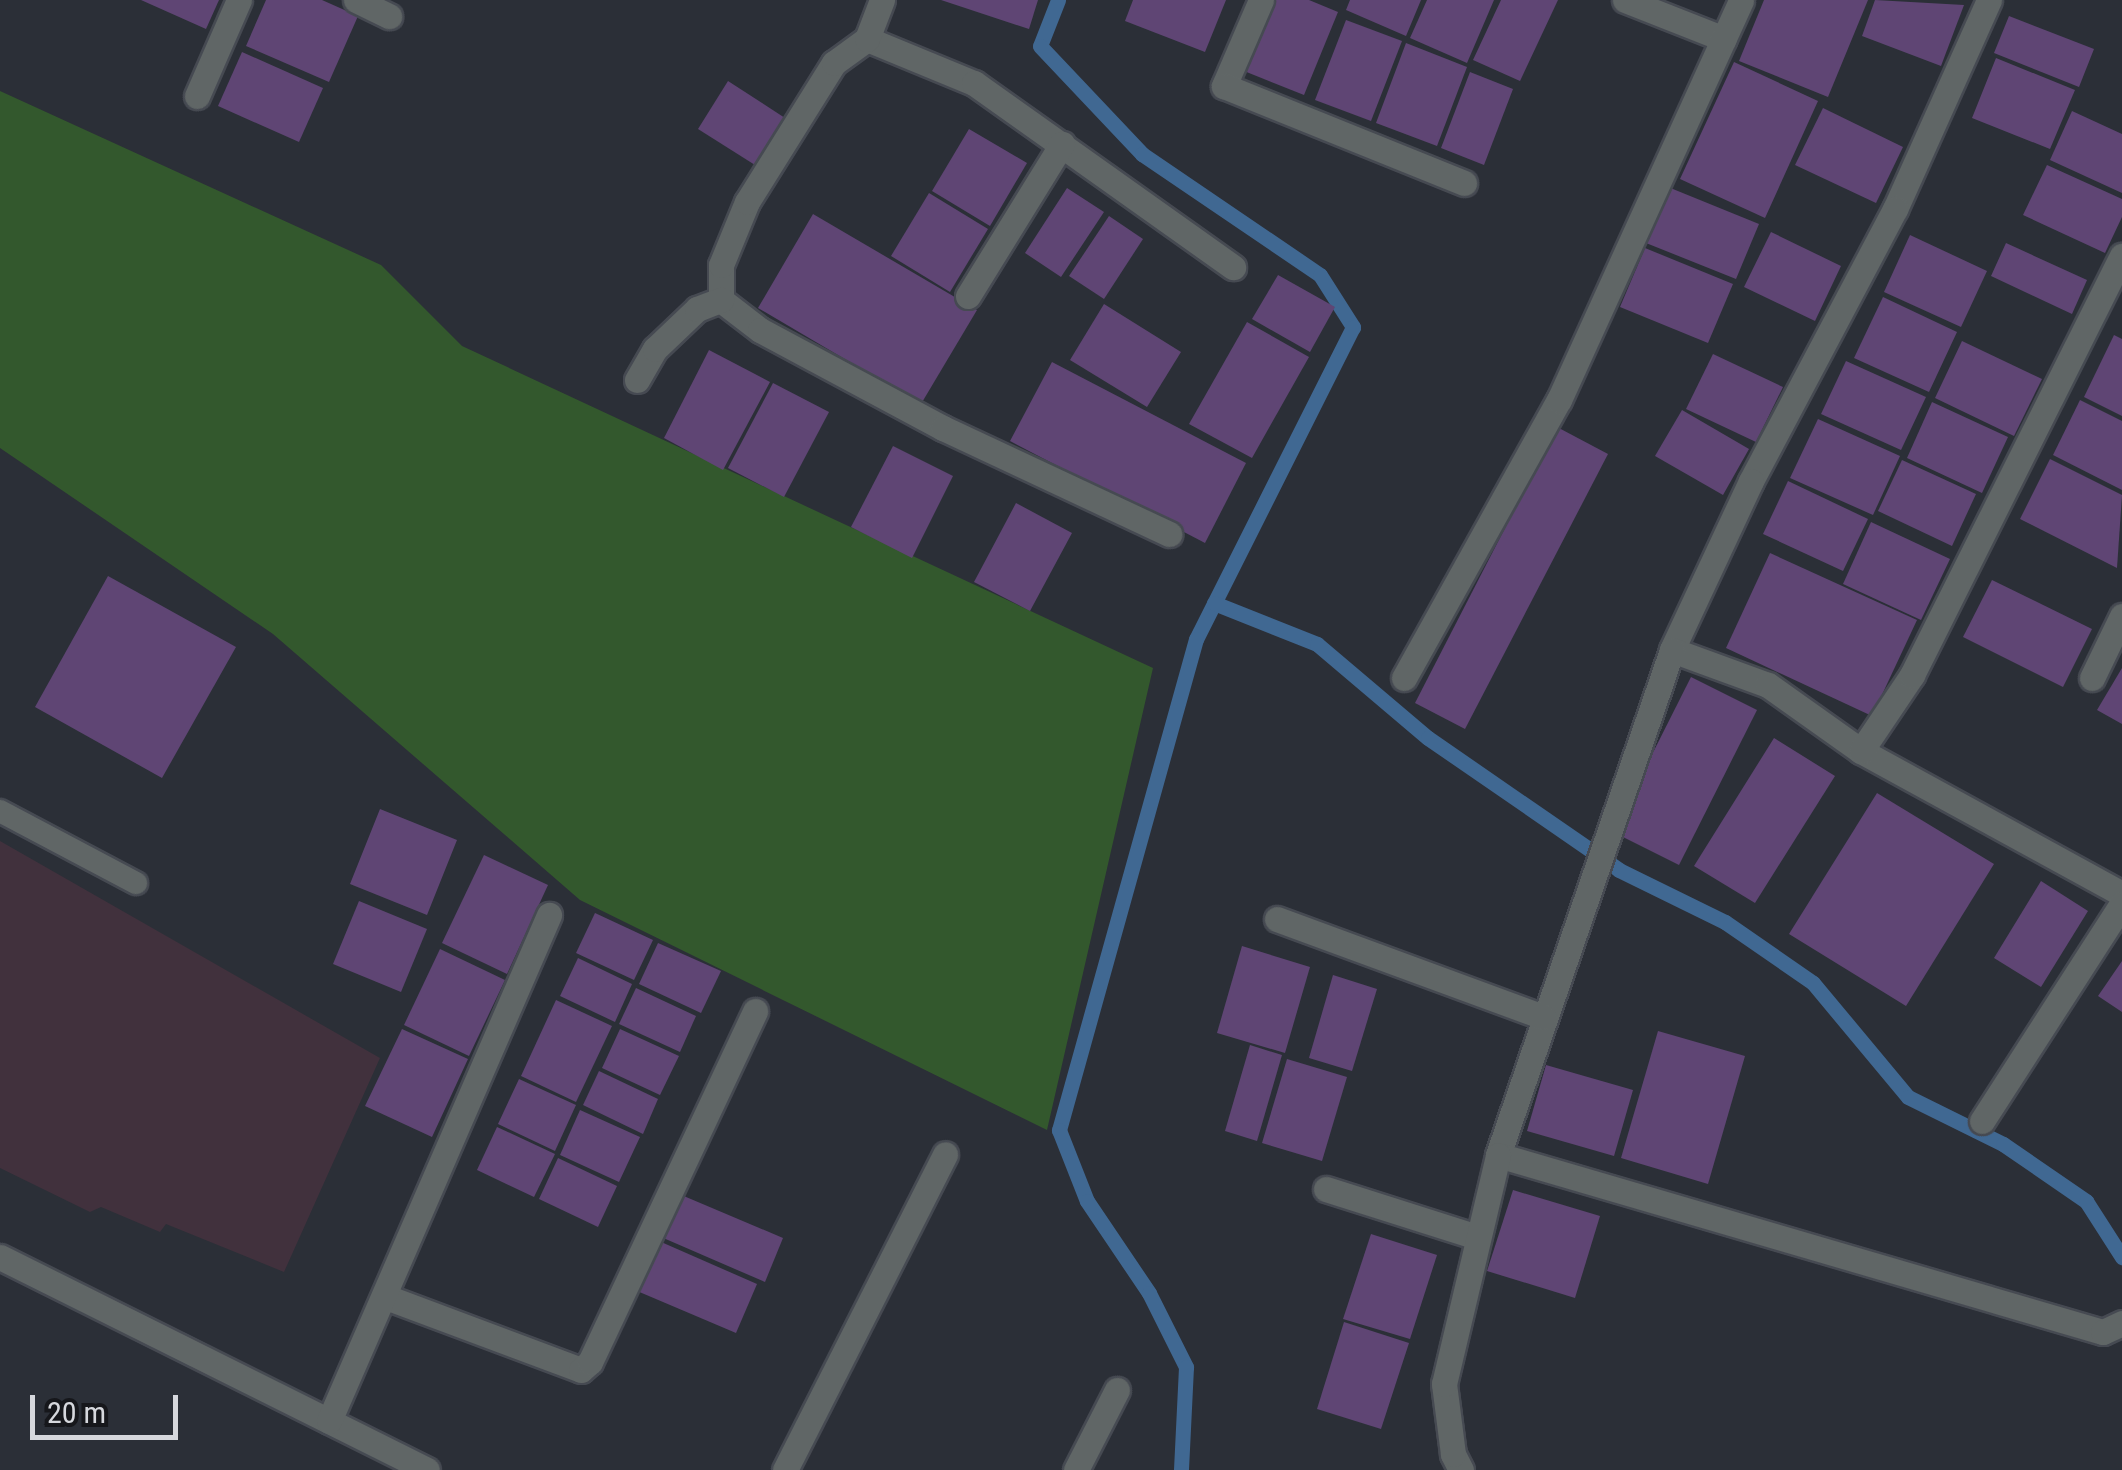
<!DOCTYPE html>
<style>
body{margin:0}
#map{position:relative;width:2122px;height:1470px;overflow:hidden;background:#2b2f37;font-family:"Roboto Condensed",sans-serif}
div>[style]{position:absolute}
.industrial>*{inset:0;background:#41313d}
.green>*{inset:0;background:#33582d}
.stream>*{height:15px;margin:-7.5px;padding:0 7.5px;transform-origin:7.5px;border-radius:7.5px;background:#406892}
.building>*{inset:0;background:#5f4574}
.roads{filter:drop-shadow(2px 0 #464a52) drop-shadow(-2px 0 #464a52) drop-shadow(0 2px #464a52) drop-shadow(0 -2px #464a52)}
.lane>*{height:22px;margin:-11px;padding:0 11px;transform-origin:11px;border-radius:11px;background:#606666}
.street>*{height:25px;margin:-12.5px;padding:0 12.5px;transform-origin:12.5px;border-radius:12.5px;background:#606666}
span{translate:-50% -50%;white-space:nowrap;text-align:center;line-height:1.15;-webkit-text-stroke:10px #16171b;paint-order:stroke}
.scale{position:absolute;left:30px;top:1395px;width:148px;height:45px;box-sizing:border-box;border:5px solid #d6d8dd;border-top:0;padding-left:12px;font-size:30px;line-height:35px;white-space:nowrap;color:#d6d8dd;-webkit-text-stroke:8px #16171b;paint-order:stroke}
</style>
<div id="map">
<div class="industrial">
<i style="clip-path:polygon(0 841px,380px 1058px,284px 1272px,166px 1224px,160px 1232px,101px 1207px,90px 1212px,0 1168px)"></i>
</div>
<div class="green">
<i style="clip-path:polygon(0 91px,381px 265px,462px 346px,1153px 668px,1047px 1130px,580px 900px,273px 634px,0 448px)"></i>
</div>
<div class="stream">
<i style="left:1058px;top:0;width:49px;rotate:111.4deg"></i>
<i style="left:1040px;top:46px;width:149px;rotate:46.6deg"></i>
<i style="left:1142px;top:154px;width:215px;rotate:34.2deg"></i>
<i style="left:1320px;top:275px;width:62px;rotate:57.6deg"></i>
<i style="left:1353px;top:327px;width:349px;rotate:116.7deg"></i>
<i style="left:1196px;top:639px;width:510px;rotate:105.59deg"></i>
<i style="left:1059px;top:1130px;width:76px;rotate:68.5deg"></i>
<i style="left:1087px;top:1201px;width:111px;rotate:56deg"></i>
<i style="left:1149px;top:1293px;width:83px;rotate:63.4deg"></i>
<i style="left:1186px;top:1367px;width:103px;rotate:92.8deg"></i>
<i style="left:1214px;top:603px;width:111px;rotate:21.7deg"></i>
<i style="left:1317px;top:644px;width:145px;rotate:40.3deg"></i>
<i style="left:1428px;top:738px;width:232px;rotate:34.6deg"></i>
<i style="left:1619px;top:870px;width:118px;rotate:26.1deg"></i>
<i style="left:1725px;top:922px;width:107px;rotate:34.7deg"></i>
<i style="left:1813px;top:983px;width:148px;rotate:50.2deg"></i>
<i style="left:1908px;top:1097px;width:106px;rotate:26.3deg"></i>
<i style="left:2003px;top:1144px;width:101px;rotate:34.5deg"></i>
<i style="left:2086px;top:1201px;width:67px;rotate:57.3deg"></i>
</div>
<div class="building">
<i style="clip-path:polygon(141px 0,219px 0,206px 29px)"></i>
<i style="clip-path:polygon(266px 0,322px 0,358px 16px,329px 82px,246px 46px)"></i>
<i style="clip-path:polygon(941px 0,1038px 0,1029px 29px)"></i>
<i style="clip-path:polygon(1133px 0,1226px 0,1205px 52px,1125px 21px)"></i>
<i style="clip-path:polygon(1273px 0,1309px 0,1338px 12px,1304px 95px,1244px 71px)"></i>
<i style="clip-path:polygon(1350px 0,1421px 0,1406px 36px,1346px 10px)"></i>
<i style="clip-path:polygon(1427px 0,1494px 0,1467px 63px,1410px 38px)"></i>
<i style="clip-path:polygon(1501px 0,1558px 0,1520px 81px,1473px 60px)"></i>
<i style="clip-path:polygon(1764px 0,1868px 0,1828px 97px,1739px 61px)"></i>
<i style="clip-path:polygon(1875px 0,1964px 5px,1941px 66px,1862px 36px)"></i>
<i style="clip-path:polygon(2009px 16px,2094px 49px,2079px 87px,1994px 53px)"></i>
<i style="clip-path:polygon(1346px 20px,1402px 41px,1371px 121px,1315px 100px)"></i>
<i style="clip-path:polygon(1406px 43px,1467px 67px,1437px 146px,1376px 123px)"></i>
<i style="clip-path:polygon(242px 52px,323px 88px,299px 142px,218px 106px)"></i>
<i style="clip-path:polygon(1996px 58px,2075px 90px,2050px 149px,1972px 118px)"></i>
<i style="clip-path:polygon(1734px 62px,1818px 101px,1765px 218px,1680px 179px)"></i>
<i style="clip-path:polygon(1470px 72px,1513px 89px,1484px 165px,1441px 148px)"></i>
<i style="clip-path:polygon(728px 81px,785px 118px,755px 165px,698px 129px)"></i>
<i style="clip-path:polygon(1823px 108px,1903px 147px,1876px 203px,1795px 165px)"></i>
<i style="clip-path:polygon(2072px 111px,2122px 134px,2122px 193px,2050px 160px)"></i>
<i style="clip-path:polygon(969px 129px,1027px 163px,990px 226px,932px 191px)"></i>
<i style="clip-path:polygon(2047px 165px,2122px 199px,2122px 217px,2105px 253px,2023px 215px)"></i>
<i style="clip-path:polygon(1668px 187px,1759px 224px,1736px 279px,1646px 243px)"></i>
<i style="clip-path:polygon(1067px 188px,1104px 212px,1061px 277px,1025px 253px)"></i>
<i style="clip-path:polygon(929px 193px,988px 229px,950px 292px,891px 256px)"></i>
<i style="clip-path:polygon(813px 214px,977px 310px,921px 404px,758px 308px)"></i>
<i style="clip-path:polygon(1109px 216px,1143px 239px,1104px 299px,1069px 276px)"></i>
<i style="clip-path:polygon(1771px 232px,1841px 266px,1815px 321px,1744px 287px)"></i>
<i style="clip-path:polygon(1910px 235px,1987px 271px,1961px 327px,1884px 292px)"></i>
<i style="clip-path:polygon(2006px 243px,2087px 280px,2072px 314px,1991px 276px)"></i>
<i style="clip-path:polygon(1645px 248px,1733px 284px,1708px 343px,1620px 307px)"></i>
<i style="clip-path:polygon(1278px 275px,1335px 307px,1310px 352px,1252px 319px)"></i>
<i style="clip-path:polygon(1883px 297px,1957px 332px,1929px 392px,1854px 358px)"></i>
<i style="clip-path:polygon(1104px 304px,1181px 352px,1147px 407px,1070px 360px)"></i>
<i style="clip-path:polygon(1247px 322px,1309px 357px,1252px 458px,1189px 424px)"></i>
<i style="clip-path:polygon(2114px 335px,2122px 339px,2122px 416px,2084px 397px)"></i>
<i style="clip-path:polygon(1962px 341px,2042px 379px,2014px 436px,1935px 398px)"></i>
<i style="clip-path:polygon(709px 350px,770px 382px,723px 470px,664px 438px)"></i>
<i style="clip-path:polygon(1713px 354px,1783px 387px,1756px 442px,1686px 409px)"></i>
<i style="clip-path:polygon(1846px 361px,1926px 397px,1901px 450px,1821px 414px)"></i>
<i style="clip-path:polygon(1052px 362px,1246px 463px,1205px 543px,1010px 441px)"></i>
<i style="clip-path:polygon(773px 383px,829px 412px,784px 497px,728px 468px)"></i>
<i style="clip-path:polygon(2080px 400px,2122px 421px,2122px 490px,2053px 455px)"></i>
<i style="clip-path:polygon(1932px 402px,2008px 437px,1982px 493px,1907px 458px)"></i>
<i style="clip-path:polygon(1682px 410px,1749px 449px,1723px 495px,1655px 456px)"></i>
<i style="clip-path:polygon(1818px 419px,1900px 456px,1873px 515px,1790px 478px)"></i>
<i style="clip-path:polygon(1557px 427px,1608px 454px,1465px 729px,1415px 703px)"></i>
<i style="clip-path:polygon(893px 446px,953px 476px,912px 558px,851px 527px)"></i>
<i style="clip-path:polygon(2050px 459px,2122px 495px,2117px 568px,2020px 519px)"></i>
<i style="clip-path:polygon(1902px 460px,1976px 494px,1952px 546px,1878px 511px)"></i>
<i style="clip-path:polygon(1788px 481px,1868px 519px,1843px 571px,1763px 534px)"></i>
<i style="clip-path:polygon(1016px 503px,1072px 533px,1030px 611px,974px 582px)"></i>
<i style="clip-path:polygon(1871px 522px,1950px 559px,1921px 620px,1843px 584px)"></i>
<i style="clip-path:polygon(1770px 553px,1917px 620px,1872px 716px,1726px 648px)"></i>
<i style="clip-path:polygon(108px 576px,236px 647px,162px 778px,35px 707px)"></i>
<i style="clip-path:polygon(1992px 580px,2092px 629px,2063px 687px,1963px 637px)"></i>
<i style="clip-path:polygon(2122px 668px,2122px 724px,2097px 710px)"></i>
<i style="clip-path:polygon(1691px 677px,1757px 710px,1679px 865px,1613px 832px)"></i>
<i style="clip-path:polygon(1774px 738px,1835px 776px,1755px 903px,1694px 866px)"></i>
<i style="clip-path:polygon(1877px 793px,1994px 864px,1906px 1006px,1789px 934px)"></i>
<i style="clip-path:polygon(380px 809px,457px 840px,427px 915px,350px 884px)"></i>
<i style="clip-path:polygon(484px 855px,548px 885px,507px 974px,442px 943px)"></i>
<i style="clip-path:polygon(2041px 881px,2088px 911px,2041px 987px,1994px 958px)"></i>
<i style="clip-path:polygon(359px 901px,427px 929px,401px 992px,333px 964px)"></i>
<i style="clip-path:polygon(595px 913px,653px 940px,634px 980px,576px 953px)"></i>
<i style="clip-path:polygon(658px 943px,721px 971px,701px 1013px,639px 984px)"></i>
<i style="clip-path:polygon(1242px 946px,1310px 967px,1285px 1053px,1217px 1033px)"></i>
<i style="clip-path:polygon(440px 949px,505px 980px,469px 1056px,404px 1025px)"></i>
<i style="clip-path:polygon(578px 958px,632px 984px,615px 1022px,560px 996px)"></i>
<i style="clip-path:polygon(2122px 961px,2122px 1012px,2098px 996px)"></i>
<i style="clip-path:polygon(1333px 975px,1377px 989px,1352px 1071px,1309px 1058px)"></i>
<i style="clip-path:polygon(636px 988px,696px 1016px,680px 1052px,619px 1024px)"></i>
<i style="clip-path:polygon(556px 1000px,612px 1026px,576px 1102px,521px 1076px)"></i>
<i style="clip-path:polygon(402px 1029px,468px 1059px,432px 1137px,365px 1106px)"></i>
<i style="clip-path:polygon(620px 1029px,679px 1056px,660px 1095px,602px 1068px)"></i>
<i style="clip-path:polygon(1658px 1031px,1745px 1056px,1708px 1184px,1621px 1158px)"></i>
<i style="clip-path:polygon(1250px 1045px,1282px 1055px,1257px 1141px,1225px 1131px)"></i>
<i style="clip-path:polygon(1287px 1059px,1347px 1077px,1322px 1161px,1262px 1143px)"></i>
<i style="clip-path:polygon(1546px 1065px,1633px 1090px,1614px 1156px,1527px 1131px)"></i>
<i style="clip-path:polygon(599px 1071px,658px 1099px,643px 1134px,583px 1105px)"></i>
<i style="clip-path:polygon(519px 1079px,576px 1105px,555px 1151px,498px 1124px)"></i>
<i style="clip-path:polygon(580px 1110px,640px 1137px,619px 1182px,560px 1155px)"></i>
<i style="clip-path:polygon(497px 1127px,555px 1154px,534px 1197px,477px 1170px)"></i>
<i style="clip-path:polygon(558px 1158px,617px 1186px,598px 1227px,539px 1199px)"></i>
<i style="clip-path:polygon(1513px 1190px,1600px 1216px,1575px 1298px,1487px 1271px)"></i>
<i style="clip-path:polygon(679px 1194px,783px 1238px,765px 1282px,661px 1237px)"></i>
<i style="clip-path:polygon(1371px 1234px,1437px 1255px,1410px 1339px,1343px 1319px)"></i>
<i style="clip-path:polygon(652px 1238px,757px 1284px,736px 1333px,630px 1288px)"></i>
<i style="clip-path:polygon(1344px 1322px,1409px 1343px,1381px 1429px,1317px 1409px)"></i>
</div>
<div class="roads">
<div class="lane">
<i style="left:0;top:811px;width:154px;rotate:27.9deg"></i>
</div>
<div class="street">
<i style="left:356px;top:0;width:37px;rotate:26deg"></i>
<i style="left:1261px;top:0;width:94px;rotate:113.3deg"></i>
<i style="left:1224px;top:86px;width:259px;rotate:22deg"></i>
<i style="left:1625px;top:0;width:106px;rotate:21.5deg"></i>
<i style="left:1989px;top:0;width:229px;rotate:114.2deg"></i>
<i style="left:1895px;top:209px;width:308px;rotate:117.9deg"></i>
<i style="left:1751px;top:481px;width:187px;rotate:115.1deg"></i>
<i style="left:1672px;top:650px;width:102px;rotate:20deg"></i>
<i style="left:1768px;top:685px;width:114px;rotate:35.4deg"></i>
<i style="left:1861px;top:751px;width:298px;rotate:28.7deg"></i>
<i style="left:867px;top:39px;width:116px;rotate:22.4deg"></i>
<i style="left:974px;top:83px;width:318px;rotate:35.4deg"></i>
<i style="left:197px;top:96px;width:105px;rotate:-66.4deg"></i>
<i style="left:968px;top:296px;width:179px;rotate:-58.3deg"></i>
<i style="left:721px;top:300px;width:49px;rotate:37.6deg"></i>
<i style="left:760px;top:330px;width:208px;rotate:28.2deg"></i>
<i style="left:943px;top:428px;width:250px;rotate:25.1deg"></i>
<i style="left:721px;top:300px;width:35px;rotate:-90deg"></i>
<i style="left:721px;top:265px;width:68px;rotate:-67.6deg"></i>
<i style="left:747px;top:202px;width:164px;rotate:-58deg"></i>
<i style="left:834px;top:63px;width:41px;rotate:-36deg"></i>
<i style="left:867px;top:39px;width:42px;rotate:-69deg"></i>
<i style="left:637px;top:380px;width:36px;rotate:-60deg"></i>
<i style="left:655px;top:349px;width:58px;rotate:-43.6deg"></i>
<i style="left:697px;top:309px;width:26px;rotate:-21deg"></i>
<i style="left:1672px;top:650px;width:534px;rotate:109.01deg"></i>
<i style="left:1498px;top:1155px;width:630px;rotate:16.31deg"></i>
<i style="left:2103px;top:1332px;width:21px;rotate:-25deg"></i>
<i style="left:1404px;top:678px;width:318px;rotate:-60.9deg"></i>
<i style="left:1559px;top:400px;width:439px;rotate:-65.5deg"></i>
<i style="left:2092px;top:678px;width:69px;rotate:-64.2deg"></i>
<i style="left:1861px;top:751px;width:92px;rotate:-56.1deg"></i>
<i style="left:1912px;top:675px;width:469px;rotate:-63.4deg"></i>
<i style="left:1277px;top:919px;width:284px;rotate:20.2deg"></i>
<i style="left:1982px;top:1121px;width:258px;rotate:-57.2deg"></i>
<i style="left:1326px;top:1189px;width:158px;rotate:17.6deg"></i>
<i style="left:0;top:1257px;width:477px;rotate:26.5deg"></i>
<i style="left:386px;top:1297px;width:208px;rotate:20.5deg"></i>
<i style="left:581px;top:1370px;width:12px;rotate:-42deg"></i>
<i style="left:590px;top:1362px;width:388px;rotate:-64.8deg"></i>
<i style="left:329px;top:1421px;width:552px;rotate:-66.5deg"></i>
<i style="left:785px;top:1470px;width:354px;rotate:-63.1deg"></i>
<i style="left:1076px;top:1470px;width:90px;rotate:-62.9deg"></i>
<i style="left:1461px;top:1470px;width:18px;rotate:-117deg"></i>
<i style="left:1453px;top:1454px;width:71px;rotate:-97.3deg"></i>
<i style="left:1444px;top:1384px;width:235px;rotate:-76.7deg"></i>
</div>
</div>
<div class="scale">20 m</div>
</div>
